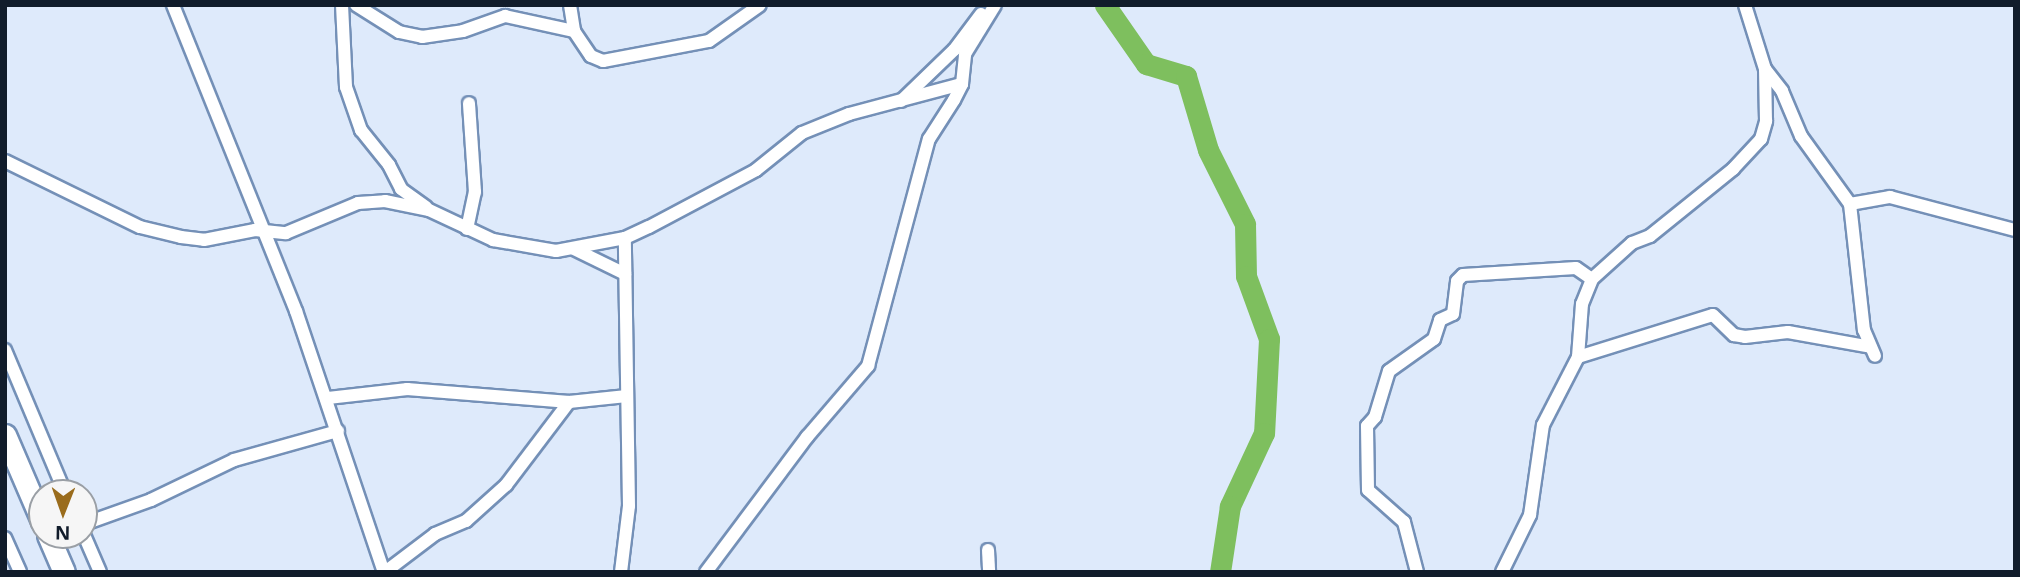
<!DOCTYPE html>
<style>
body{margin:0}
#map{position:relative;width:2020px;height:577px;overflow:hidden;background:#deeafb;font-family:"Open Sans",sans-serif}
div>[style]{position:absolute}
.river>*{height:21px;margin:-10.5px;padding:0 10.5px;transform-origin:10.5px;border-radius:10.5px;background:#7ebf5e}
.roads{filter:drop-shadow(2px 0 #7490b7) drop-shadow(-2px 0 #7490b7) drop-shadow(0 2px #7490b7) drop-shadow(0 -2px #7490b7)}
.street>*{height:12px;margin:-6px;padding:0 6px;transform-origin:6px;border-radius:6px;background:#fff}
.primary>*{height:21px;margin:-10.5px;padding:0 10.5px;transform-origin:10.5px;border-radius:10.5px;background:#fff}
span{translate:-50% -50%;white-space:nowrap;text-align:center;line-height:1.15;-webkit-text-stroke:5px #f6f6f6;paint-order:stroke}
.frame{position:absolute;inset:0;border:7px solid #111c2b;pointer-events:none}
.north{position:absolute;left:28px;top:479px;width:70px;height:70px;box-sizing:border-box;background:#f6f6f6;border:2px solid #9a9fa5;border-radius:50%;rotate:181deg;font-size:19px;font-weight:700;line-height:28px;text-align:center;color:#111c2b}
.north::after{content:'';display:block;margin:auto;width:24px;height:32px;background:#9a6c1c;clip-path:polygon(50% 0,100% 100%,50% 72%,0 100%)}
</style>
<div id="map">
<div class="river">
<i style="left:1105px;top:5px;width:72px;rotate:55.2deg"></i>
<i style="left:1146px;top:64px;width:42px;rotate:16.7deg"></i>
<i style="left:1186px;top:76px;width:77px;rotate:73.4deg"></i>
<i style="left:1208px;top:150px;width:83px;rotate:63.4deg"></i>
<i style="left:1245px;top:224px;width:52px;rotate:88.9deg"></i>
<i style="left:1246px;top:276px;width:67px;rotate:69.9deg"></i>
<i style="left:1269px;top:339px;width:94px;rotate:93deg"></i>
<i style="left:1264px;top:433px;width:81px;rotate:115deg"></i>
<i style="left:1230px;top:506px;width:67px;rotate:98.6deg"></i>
</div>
<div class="roads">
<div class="street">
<i style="left:173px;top:5px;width:330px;rotate:68.1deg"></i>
<i style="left:296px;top:311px;width:275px;rotate:71.4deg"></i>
<i style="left:342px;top:5px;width:82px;rotate:87.2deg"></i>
<i style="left:346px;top:87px;width:46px;rotate:70.8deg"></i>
<i style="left:361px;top:130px;width:45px;rotate:51.3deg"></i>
<i style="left:389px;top:165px;width:27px;rotate:63deg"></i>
<i style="left:401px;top:189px;width:31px;rotate:36deg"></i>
<i style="left:356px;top:5px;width:51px;rotate:32.1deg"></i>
<i style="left:399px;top:32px;width:24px;rotate:12deg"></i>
<i style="left:422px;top:37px;width:41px;rotate:-8.3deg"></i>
<i style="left:463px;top:31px;width:45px;rotate:-19.7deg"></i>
<i style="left:505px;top:16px;width:71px;rotate:12.3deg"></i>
<i style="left:570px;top:5px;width:26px;rotate:81deg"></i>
<i style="left:574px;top:31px;width:30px;rotate:56deg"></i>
<i style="left:591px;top:56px;width:13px;rotate:23deg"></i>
<i style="left:603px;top:61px;width:108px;rotate:-10.7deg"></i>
<i style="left:709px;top:41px;width:62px;rotate:-35.2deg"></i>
<i style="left:1765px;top:69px;width:28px;rotate:52deg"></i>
<i style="left:1782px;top:91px;width:49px;rotate:67.1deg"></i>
<i style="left:1801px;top:136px;width:84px;rotate:54.2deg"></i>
<i style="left:1850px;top:204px;width:41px;rotate:-9.9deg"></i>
<i style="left:1890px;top:197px;width:129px;rotate:14.8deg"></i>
<i style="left:901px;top:101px;width:74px;rotate:-43.9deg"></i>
<i style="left:954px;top:50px;width:45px;rotate:-53.1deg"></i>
<i style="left:5px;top:161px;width:150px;rotate:26.1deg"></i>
<i style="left:140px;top:227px;width:42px;rotate:13.7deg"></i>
<i style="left:181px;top:237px;width:23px;rotate:7deg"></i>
<i style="left:204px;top:240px;width:52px;rotate:-11.1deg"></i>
<i style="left:255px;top:230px;width:31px;rotate:6deg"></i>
<i style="left:286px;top:233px;width:78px;rotate:-22.6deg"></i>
<i style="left:358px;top:203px;width:27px;rotate:-4deg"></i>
<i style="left:385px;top:201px;width:45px;rotate:11.6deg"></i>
<i style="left:429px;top:210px;width:71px;rotate:25.1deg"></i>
<i style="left:493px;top:240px;width:64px;rotate:9.9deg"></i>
<i style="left:556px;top:251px;width:70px;rotate:-10.7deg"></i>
<i style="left:625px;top:238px;width:26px;rotate:-25deg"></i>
<i style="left:649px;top:227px;width:121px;rotate:-28deg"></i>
<i style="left:756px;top:170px;width:59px;rotate:-38.8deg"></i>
<i style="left:802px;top:133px;width:51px;rotate:-22deg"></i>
<i style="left:849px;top:114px;width:117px;rotate:-14.9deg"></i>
<i style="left:1850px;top:204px;width:127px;rotate:83.7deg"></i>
<i style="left:1864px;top:330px;width:28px;rotate:67deg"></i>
<i style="left:467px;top:229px;width:38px;rotate:-78deg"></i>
<i style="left:475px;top:192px;width:89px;rotate:-93.9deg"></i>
<i style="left:574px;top:249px;width:57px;rotate:26.1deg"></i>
<i style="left:5px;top:350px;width:155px;rotate:67.2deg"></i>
<i style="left:1578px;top:357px;width:141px;rotate:-17.3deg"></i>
<i style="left:1713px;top:315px;width:29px;rotate:44deg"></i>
<i style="left:1734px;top:335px;width:11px;rotate:10deg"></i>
<i style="left:1745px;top:337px;width:43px;rotate:-6.6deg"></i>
<i style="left:1788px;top:332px;width:84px;rotate:10.2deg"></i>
<i style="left:328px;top:398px;width:80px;rotate:-6.5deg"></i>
<i style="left:407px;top:389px;width:163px;rotate:4.6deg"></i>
<i style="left:569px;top:402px;width:58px;rotate:-5.9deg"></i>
<i style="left:84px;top:524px;width:71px;rotate:-19.7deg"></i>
<i style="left:151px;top:500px;width:92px;rotate:-25.7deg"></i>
<i style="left:234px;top:460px;width:108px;rotate:-15.6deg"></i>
<i style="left:84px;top:535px;width:40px;rotate:66.6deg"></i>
<i style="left:5px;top:538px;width:37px;rotate:66deg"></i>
<i style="left:988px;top:550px;width:22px;rotate:87deg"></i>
<i style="left:385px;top:572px;width:63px;rotate:-37.2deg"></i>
<i style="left:435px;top:534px;width:34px;rotate:-23deg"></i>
<i style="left:466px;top:521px;width:54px;rotate:-42deg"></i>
<i style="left:506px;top:485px;width:104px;rotate:-52.8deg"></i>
<i style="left:621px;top:572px;width:66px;rotate:-83.1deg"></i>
<i style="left:629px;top:506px;width:268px;rotate:-90.9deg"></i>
<i style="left:706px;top:572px;width:169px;rotate:-53.2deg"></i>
<i style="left:807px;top:437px;width:94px;rotate:-49.3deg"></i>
<i style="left:868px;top:366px;width:235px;rotate:-75deg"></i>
<i style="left:929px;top:139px;width:46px;rotate:-57.3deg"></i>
<i style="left:954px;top:100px;width:18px;rotate:-63deg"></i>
<i style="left:962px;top:84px;width:30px;rotate:-84deg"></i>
<i style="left:965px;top:54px;width:57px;rotate:-58.5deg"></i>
<i style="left:1417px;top:572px;width:52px;rotate:-104.6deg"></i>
<i style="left:1404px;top:522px;width:48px;rotate:-138.4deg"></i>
<i style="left:1368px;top:490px;width:64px;rotate:-90.9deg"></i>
<i style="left:1367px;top:426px;width:12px;rotate:-48deg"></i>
<i style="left:1375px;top:417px;width:48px;rotate:-73.1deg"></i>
<i style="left:1389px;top:371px;width:55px;rotate:-35.4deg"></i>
<i style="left:1434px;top:339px;width:20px;rotate:-72deg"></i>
<i style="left:1440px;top:320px;width:14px;rotate:-25deg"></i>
<i style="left:1453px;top:314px;width:33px;rotate:-83deg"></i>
<i style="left:1457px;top:281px;width:8px;rotate:-45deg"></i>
<i style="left:1463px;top:275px;width:113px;rotate:-3.5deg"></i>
<i style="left:1576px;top:268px;width:19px;rotate:35deg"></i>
<i style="left:1502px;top:572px;width:64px;rotate:-63.8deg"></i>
<i style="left:1530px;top:515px;width:91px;rotate:-81.8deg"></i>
<i style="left:1543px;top:425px;width:76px;rotate:-62.8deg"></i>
<i style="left:1578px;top:357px;width:53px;rotate:-85.7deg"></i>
<i style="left:1582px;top:304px;width:27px;rotate:-68deg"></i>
<i style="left:1592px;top:279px;width:54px;rotate:-42deg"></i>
<i style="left:1632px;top:243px;width:19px;rotate:-21deg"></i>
<i style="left:1650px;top:236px;width:107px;rotate:-38.9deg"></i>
<i style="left:1733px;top:169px;width:41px;rotate:-47deg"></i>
<i style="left:1761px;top:139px;width:19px;rotate:-74deg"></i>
<i style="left:1766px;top:121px;width:52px;rotate:-91.1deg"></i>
<i style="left:1765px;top:69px;width:67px;rotate:-107.4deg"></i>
</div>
<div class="primary">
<i style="left:5px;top:435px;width:94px;rotate:66.7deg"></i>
<i style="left:48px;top:535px;width:40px;rotate:66.6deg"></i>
</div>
</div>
<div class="frame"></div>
<div class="north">N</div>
</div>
